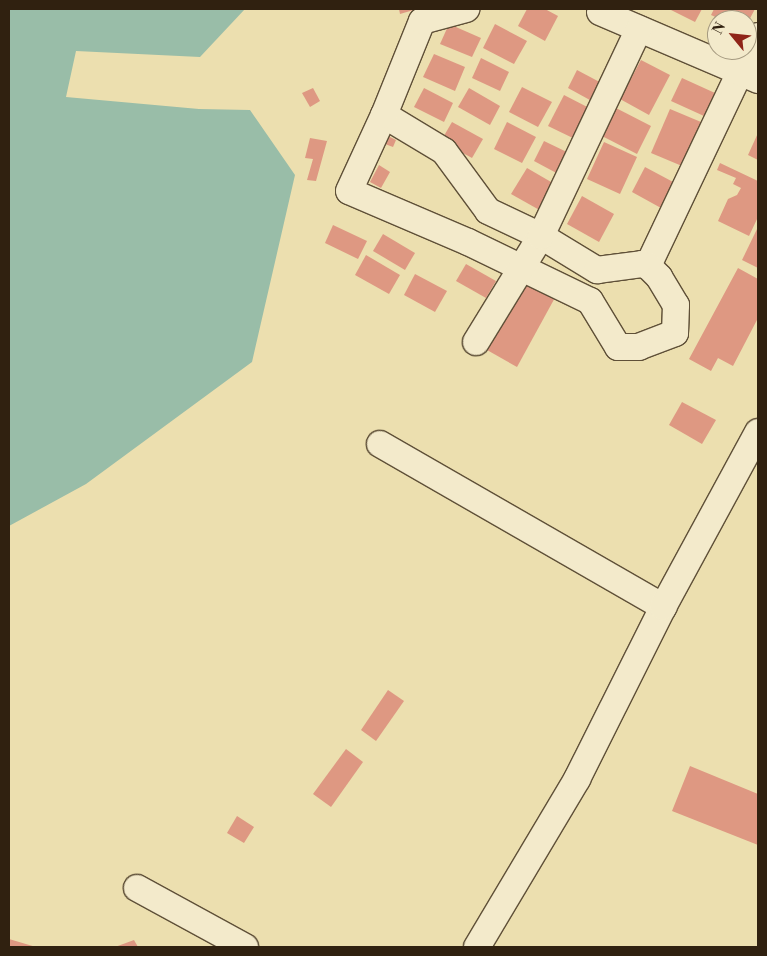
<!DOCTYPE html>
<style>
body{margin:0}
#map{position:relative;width:767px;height:956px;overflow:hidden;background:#ecdfaf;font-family:"Libre Bodoni",serif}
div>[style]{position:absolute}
.water>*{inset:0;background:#99bda8}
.building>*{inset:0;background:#de9882}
.roads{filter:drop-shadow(1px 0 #5f5038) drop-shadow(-1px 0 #5f5038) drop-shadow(0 1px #5f5038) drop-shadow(0 -1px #5f5038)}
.minor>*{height:26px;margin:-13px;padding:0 13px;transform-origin:13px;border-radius:13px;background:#f3eacb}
span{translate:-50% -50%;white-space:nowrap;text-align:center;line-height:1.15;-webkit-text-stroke:5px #f3eacb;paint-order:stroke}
.frame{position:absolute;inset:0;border:10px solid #302110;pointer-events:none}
.north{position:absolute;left:707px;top:10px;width:50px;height:50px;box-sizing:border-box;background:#f3eacb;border:1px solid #a59a80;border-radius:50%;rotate:298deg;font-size:14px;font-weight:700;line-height:20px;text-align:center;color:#302110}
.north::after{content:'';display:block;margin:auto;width:18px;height:22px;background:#8f2418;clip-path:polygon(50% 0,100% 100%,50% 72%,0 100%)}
</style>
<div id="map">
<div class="water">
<i style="clip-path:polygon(9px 9px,245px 9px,200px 57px,76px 51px,66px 97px,199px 109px,250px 110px,295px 175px,252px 362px,86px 484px,9px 526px)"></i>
</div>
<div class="building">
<i style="clip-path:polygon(399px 9px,417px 9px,400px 14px)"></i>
<i style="clip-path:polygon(527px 9px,545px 9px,558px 16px,545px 41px,518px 26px)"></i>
<i style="clip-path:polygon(669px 9px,702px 9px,695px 22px)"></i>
<i style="clip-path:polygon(714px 9px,755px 9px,747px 24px,747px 20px,722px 20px,711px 15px)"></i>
<i style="clip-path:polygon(449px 24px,481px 38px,472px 57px,440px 44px)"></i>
<i style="clip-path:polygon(495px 24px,527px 41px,514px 64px,483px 48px)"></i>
<i style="clip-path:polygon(434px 54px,465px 67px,455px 91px,423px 77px)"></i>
<i style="clip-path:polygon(481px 58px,509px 72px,500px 91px,472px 78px)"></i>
<i style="clip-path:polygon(641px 60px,670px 75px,649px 115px,620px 99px)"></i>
<i style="clip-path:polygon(577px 70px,609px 87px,599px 105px,568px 88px)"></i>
<i style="clip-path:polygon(682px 78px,715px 93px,704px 116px,671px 101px)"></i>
<i style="clip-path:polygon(522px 87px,552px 102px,538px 127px,509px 112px)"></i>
<i style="clip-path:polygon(313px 88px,320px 101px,310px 107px,302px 93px)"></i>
<i style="clip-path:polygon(424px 88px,453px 103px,444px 122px,414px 107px)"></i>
<i style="clip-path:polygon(469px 88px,500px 106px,490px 125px,458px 107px)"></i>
<i style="clip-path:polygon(564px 95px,595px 111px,579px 141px,548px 126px)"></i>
<i style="clip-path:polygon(616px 108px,651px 126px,637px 154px,602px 136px)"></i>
<i style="clip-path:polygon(670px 109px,701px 122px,682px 166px,651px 153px)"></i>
<i style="clip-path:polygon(452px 122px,483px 139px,472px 158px,441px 141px)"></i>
<i style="clip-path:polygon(507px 122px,536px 137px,522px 163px,494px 149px)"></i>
<i style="clip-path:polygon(758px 133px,758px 160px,748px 155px)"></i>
<i style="clip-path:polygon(388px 136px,396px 140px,393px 147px,385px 144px)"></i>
<i style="clip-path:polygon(310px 138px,327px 141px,316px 181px,307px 180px,313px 159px,305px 158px)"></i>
<i style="clip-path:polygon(544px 141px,573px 155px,562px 176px,534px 161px)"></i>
<i style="clip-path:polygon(604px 142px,637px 157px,620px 194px,587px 179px)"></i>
<i style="clip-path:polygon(720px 163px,758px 181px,758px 217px,749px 236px,718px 221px,728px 199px,737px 195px,741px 188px,733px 184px,736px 178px,717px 170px)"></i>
<i style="clip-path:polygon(379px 165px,390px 172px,381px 188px,370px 182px)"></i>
<i style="clip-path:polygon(645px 167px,675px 183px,661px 208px,632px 192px)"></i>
<i style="clip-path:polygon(527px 168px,558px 186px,543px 212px,511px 194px)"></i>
<i style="clip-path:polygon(582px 196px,614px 214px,599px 242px,567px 224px)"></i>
<i style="clip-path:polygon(333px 225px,367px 241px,358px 259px,325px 243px)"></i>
<i style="clip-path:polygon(758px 227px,758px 268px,742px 260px)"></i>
<i style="clip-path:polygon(383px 234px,415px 253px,405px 270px,373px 251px)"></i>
<i style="clip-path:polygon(366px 255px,400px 275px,389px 294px,355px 275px)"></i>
<i style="clip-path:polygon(466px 264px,496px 281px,486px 298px,456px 281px)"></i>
<i style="clip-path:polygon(738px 268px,758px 279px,758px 318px,733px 366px,718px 358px,711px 371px,689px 359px)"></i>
<i style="clip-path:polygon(415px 274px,447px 291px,435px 312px,404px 295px)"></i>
<i style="clip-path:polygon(527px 277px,557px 294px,517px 367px,487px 350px)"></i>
<i style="clip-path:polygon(682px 402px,716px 420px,702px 444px,669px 425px)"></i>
<i style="clip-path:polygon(388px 690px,404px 701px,376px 741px,361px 730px)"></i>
<i style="clip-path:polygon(346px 749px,363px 762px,331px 807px,313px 794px)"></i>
<i style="clip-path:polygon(690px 766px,758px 794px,758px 845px,672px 811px)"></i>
<i style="clip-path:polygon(237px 816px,254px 827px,244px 843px,227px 833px)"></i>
<i style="clip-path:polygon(9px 939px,36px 947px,9px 947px)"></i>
<i style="clip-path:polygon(134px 940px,138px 947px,115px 947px)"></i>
</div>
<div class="roads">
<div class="minor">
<i style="left:600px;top:12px;width:152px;rotate:23.2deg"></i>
<i style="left:740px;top:72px;width:215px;rotate:115.4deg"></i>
<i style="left:758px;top:36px;width:40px;rotate:116.6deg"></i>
<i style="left:740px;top:72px;width:20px;rotate:24deg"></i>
<i style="left:384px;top:115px;width:70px;rotate:31deg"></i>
<i style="left:444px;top:151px;width:74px;rotate:53.7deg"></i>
<i style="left:488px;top:211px;width:59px;rotate:25.3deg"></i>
<i style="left:541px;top:236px;width:66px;rotate:31.3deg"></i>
<i style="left:597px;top:270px;width:45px;rotate:-7.6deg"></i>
<i style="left:642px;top:264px;width:6px;rotate:18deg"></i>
<i style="left:648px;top:266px;width:16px;rotate:45deg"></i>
<i style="left:659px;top:277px;width:33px;rotate:59deg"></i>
<i style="left:676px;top:305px;width:28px;rotate:92deg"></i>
<i style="left:675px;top:333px;width:39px;rotate:159deg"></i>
<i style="left:639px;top:347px;width:21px;rotate:180deg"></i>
<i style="left:618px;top:347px;width:54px;rotate:-121.3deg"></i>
<i style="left:590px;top:301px;width:136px;rotate:-154.2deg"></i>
<i style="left:468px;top:242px;width:129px;rotate:-156.8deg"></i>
<i style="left:349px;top:191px;width:84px;rotate:-65.3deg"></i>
<i style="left:384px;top:115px;width:101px;rotate:-68deg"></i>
<i style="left:422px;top:21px;width:46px;rotate:-15.3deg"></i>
<i style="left:476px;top:342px;width:124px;rotate:-58.5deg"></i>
<i style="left:541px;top:236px;width:229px;rotate:-64.7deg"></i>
<i style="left:380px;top:444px;width:327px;rotate:29.9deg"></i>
<i style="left:137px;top:888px;width:123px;rotate:28.6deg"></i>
<i style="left:477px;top:947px;width:196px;rotate:-59.2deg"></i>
<i style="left:577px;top:779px;width:192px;rotate:-63.4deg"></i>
<i style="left:663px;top:607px;width:199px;rotate:-61.5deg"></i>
</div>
</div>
<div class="frame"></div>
<div class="north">N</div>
</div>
